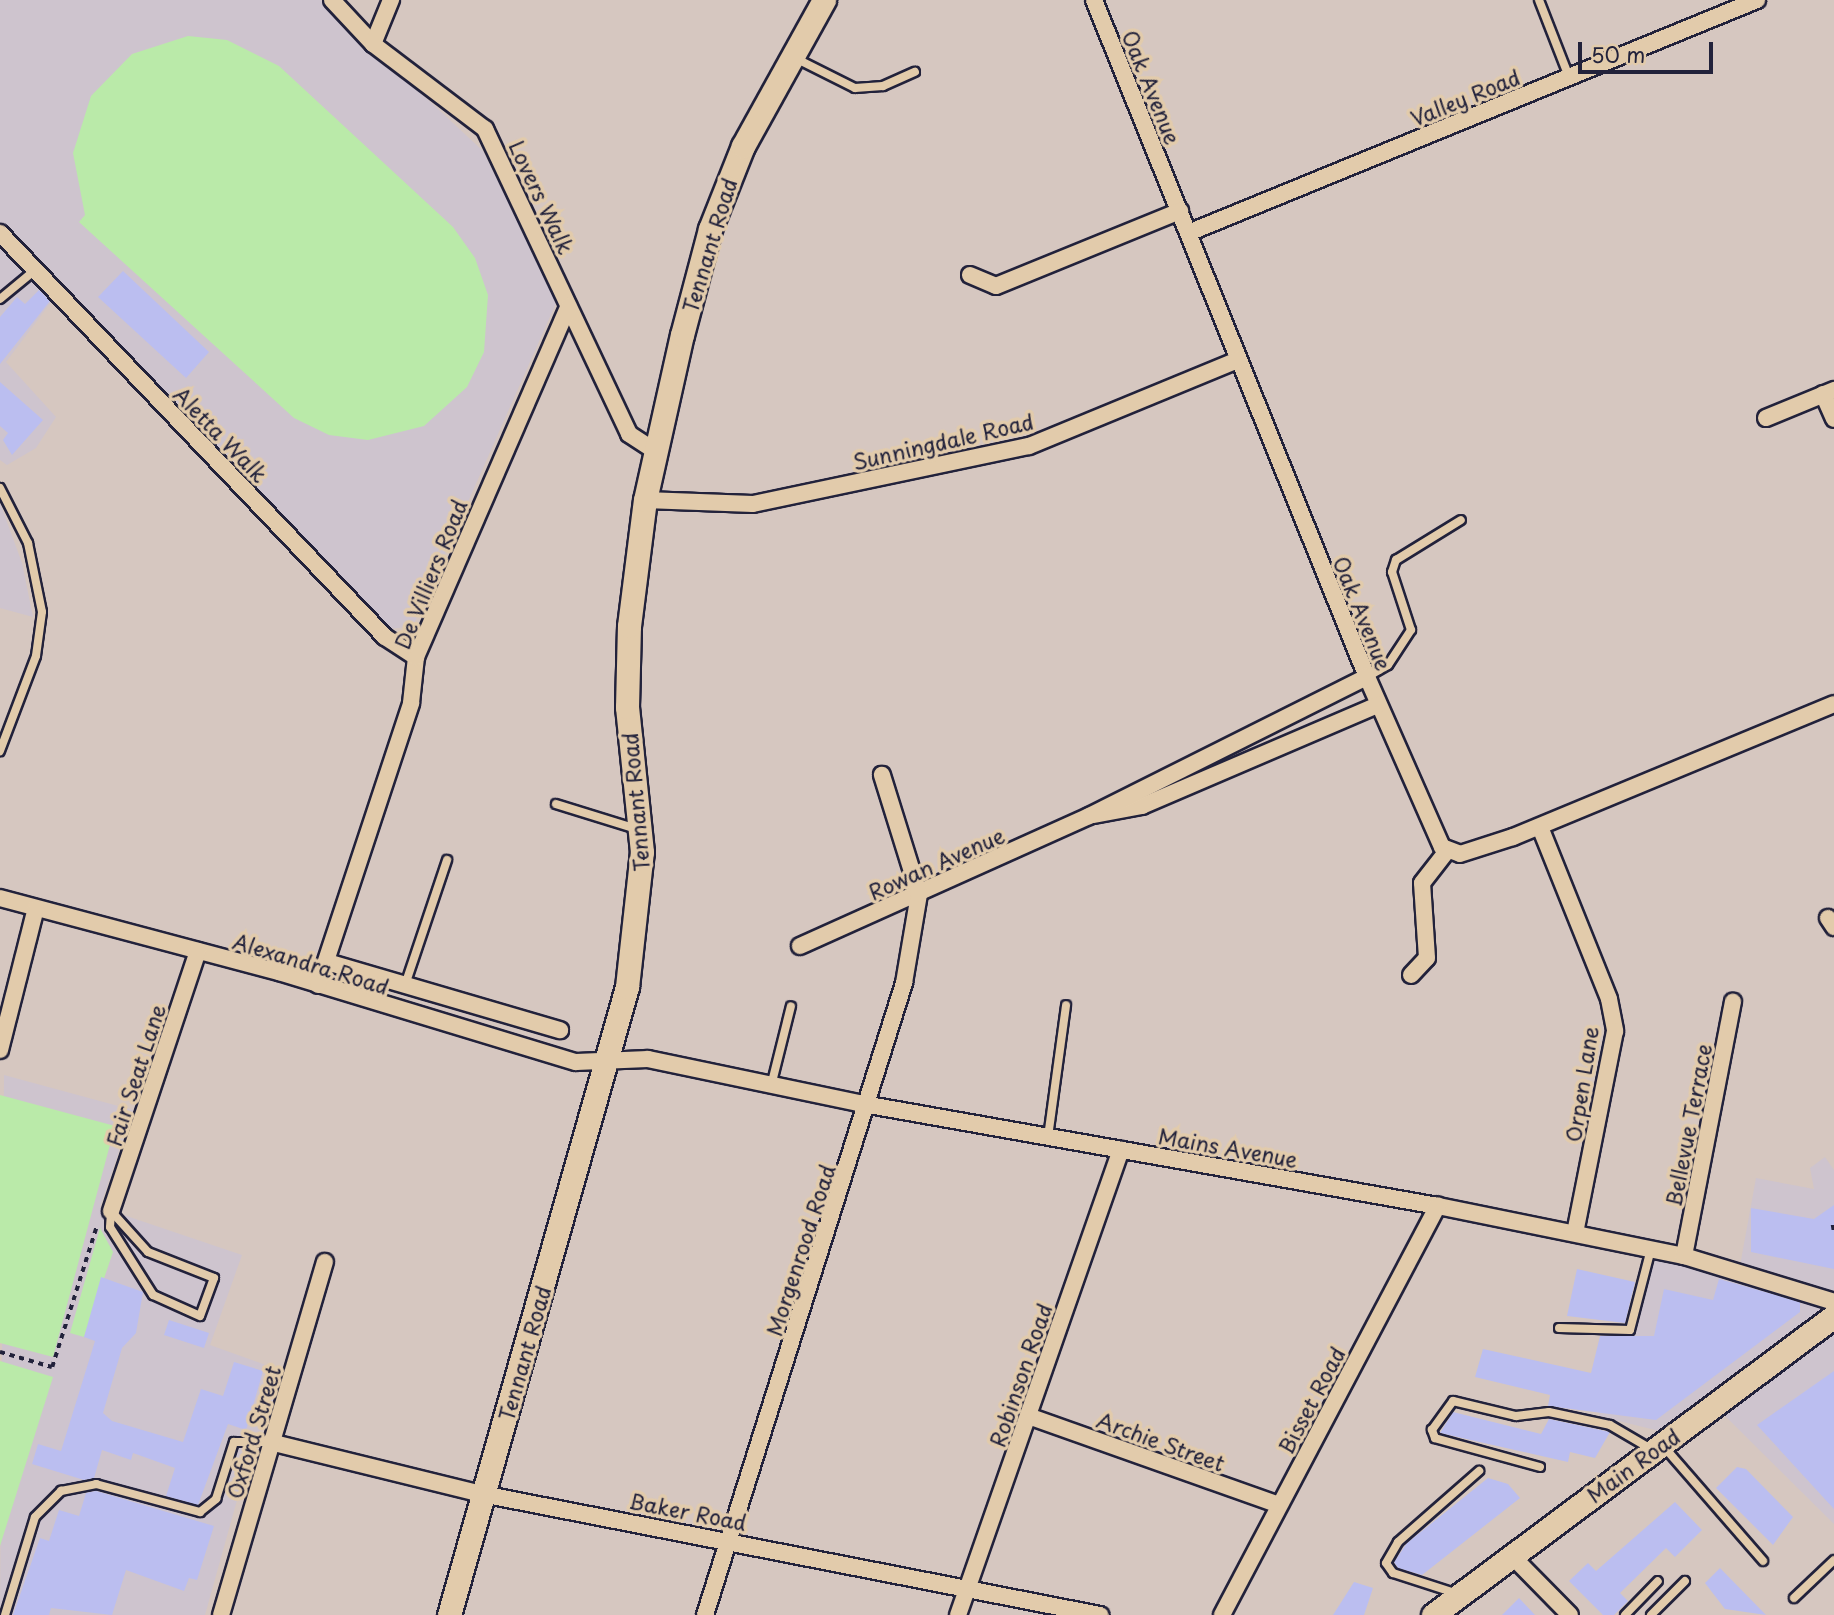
<!DOCTYPE html>
<style>
body{margin:0}
#map{position:relative;width:1834px;height:1615px;overflow:hidden;background:#d6c7c0;font-family:"Playpen Sans",sans-serif}
div>[style]{position:absolute}
.built>*{inset:0;background:#cec4ce}
.green>*{inset:0;background:#baeaa9}
.building>*{inset:0;background:#bbbef0}
.path>*{height:3.5px;margin-top:-1.75px;transform-origin:0;background:repeating-linear-gradient(90deg,#22223b 0 5px,transparent 0 10px)}
.roads{filter:drop-shadow(2px 0 #22223b) drop-shadow(-2px 0 #22223b) drop-shadow(0 2px #22223b) drop-shadow(0 -2px #22223b)}
.lane>*{height:8px;margin:-4px;padding:0 4px;transform-origin:4px;border-radius:4px;background:#e2cbab}
.street>*{height:16px;margin:-8px;padding:0 8px;transform-origin:8px;border-radius:8px;background:#e2cbab}
.secondary>*{height:23px;margin:-11.5px;padding:0 11.5px;transform-origin:11.5px;border-radius:11.5px;background:#e2cbab}
span{translate:-50% -50%;white-space:nowrap;text-align:center;line-height:1.15;-webkit-text-stroke:7px #e2cbab;paint-order:stroke}
.street-label{font-size:21px;color:#22223b}
.scale{position:absolute;left:1578px;top:42px;width:135px;height:32px;box-sizing:border-box;border:4px solid #22223b;border-top:0;padding-left:9px;font-size:21px;line-height:24px;white-space:nowrap;color:#22223b;-webkit-text-stroke:5px #e2cbab;paint-order:stroke}
</style>
<div id="map">
<div class="built">
<i style="clip-path:polygon(0 0,321px 0,483px 151px,557px 301px,413px 626px,390px 629px,59px 279px,45px 295px,51px 302px,6px 362px,56px 417px,36px 448px,7px 465px,0 460px)"></i>
<i style="clip-path:polygon(0 503px,22px 563px,33px 617px,0 608px)"></i>
<i style="clip-path:polygon(4px 1075px,133px 1110px,100px 1207px,242px 1255px,210px 1345px,285px 1372px,268px 1429px,256px 1432px,205px 1615px,0 1615px)"></i>
<i style="clip-path:polygon(1825px 1157px,1834px 1170px,1834px 1524px,1714px 1405px,1675px 1435px,1599px 1416px,1614px 1348px,1631px 1352px,1655px 1250px,1739px 1271px,1756px 1178px,1814px 1189px,1810px 1168px)"></i>
</div>
<div class="green">
<i style="clip-path:polygon(188px 36px,227px 40px,279px 66px,453px 227px,475px 258px,488px 295px,484px 352px,467px 387px,424px 426px,368px 440px,329px 435px,294px 418px,79px 222px,85px 215px,73px 153px,91px 96px,132px 54px)"></i>
<i style="clip-path:polygon(0 1095px,115px 1126px,53px 1357px,0 1343px)"></i>
<i style="clip-path:polygon(100px 1228px,113px 1252px,84px 1337px,70px 1333px)"></i>
<i style="clip-path:polygon(0 1361px,53px 1377px,0 1546px)"></i>
</div>
<div class="building">
<i style="clip-path:polygon(123px 271px,209px 352px,186px 378px,98px 297px)"></i>
<i style="clip-path:polygon(39px 290px,50px 301px,0 364px,0 317px,17px 297px,25px 304px)"></i>
<i style="clip-path:polygon(0 382px,43px 420px,12px 455px,3px 440px,8px 433px,0 426px)"></i>
<i style="clip-path:polygon(1834px 1205px,1834px 1269px,1751px 1252px,1751px 1208px,1814px 1219px)"></i>
<i style="clip-path:polygon(1577px 1269px,1635px 1282px,1625px 1323px,1567px 1316px)"></i>
<i style="clip-path:polygon(101px 1277px,143px 1292px,136px 1333px,122px 1348px,103px 1413px,112px 1421px,183px 1442px,201px 1389px,223px 1396px,234px 1362px,263px 1371px,246px 1430px,228px 1424px,198px 1505px,166px 1496px,175px 1468px,133px 1453px,131px 1460px,102px 1450px,94px 1478px,84px 1480px,32px 1464px,38px 1444px,61px 1451px,95px 1341px,84px 1337px)"></i>
<i style="clip-path:polygon(1719px 1279px,1800px 1302px,1800px 1312px,1656px 1420px,1548px 1406px,1550px 1395px,1475px 1377px,1483px 1349px,1591px 1373px,1600px 1336px,1654px 1336px,1664px 1289px,1713px 1300px)"></i>
<i style="clip-path:polygon(169px 1320px,209px 1333px,204px 1348px,164px 1335px)"></i>
<i style="clip-path:polygon(1834px 1371px,1834px 1509px,1757px 1425px)"></i>
<i style="clip-path:polygon(1453px 1412px,1541px 1434px,1549px 1419px,1610px 1432px,1595px 1458px,1570px 1452px,1568px 1462px,1440px 1433px)"></i>
<i style="clip-path:polygon(1737px 1467px,1746px 1469px,1793px 1517px,1773px 1545px,1716px 1488px)"></i>
<i style="clip-path:polygon(1488px 1478px,1508px 1484px,1520px 1498px,1422px 1575px,1398px 1568px,1394px 1562px,1407px 1543px)"></i>
<i style="clip-path:polygon(96px 1491px,214px 1526px,197px 1580px,189px 1578px,184px 1591px,126px 1570px,112px 1615px,51px 1608px,49px 1615px,13px 1615px,40px 1538px,49px 1541px,59px 1510px,79px 1516px,86px 1493px)"></i>
<i style="clip-path:polygon(1675px 1502px,1702px 1530px,1675px 1557px,1666px 1548px,1620px 1593px,1628px 1601px,1614px 1615px,1603px 1615px,1569px 1581px,1588px 1563px,1596px 1571px)"></i>
<i style="clip-path:polygon(1720px 1568px,1766px 1615px,1725px 1609px,1705px 1583px)"></i>
<i style="clip-path:polygon(1354px 1582px,1373px 1588px,1364px 1615px,1333px 1615px)"></i>
<i style="clip-path:polygon(1519px 1598px,1535px 1615px,1502px 1615px)"></i>
</div>
<div class="path">
<i style="left:1833px;top:1225px;width:6px;rotate:81deg"></i>
<i style="left:0;top:1352px;width:54px;rotate:16.1deg"></i>
<i style="left:52px;top:1367px;width:146px;rotate:-72.4deg"></i>
</div>
<div class="roads">
<div class="lane">
<i style="left:1539px;top:0;width:83px;rotate:68.7deg"></i>
<i style="left:795px;top:58px;width:67px;rotate:26.6deg"></i>
<i style="left:855px;top:88px;width:28px;rotate:-4deg"></i>
<i style="left:883px;top:86px;width:35px;rotate:-24deg"></i>
<i style="left:0;top:299px;width:45px;rotate:-39.6deg"></i>
<i style="left:0;top:488px;width:62px;rotate:63deg"></i>
<i style="left:28px;top:543px;width:70px;rotate:78.5deg"></i>
<i style="left:42px;top:612px;width:44px;rotate:97.8deg"></i>
<i style="left:36px;top:656px;width:102px;rotate:110.8deg"></i>
<i style="left:1367px;top:677px;width:24px;rotate:-30deg"></i>
<i style="left:1388px;top:665px;width:42px;rotate:-56.7deg"></i>
<i style="left:1411px;top:630px;width:61px;rotate:-108.1deg"></i>
<i style="left:1392px;top:572px;width:13px;rotate:-72deg"></i>
<i style="left:1396px;top:560px;width:76px;rotate:-31.6deg"></i>
<i style="left:556px;top:804px;width:85px;rotate:17.2deg"></i>
<i style="left:405px;top:985px;width:132px;rotate:-71.4deg"></i>
<i style="left:772px;top:1082px;width:78px;rotate:-76deg"></i>
<i style="left:1048px;top:1137px;width:133px;rotate:-82.2deg"></i>
<i style="left:111px;top:1211px;width:55px;rotate:47.9deg"></i>
<i style="left:148px;top:1252px;width:71px;rotate:21.5deg"></i>
<i style="left:214px;top:1278px;width:40px;rotate:110.2deg"></i>
<i style="left:200px;top:1316px;width:51px;rotate:-155.9deg"></i>
<i style="left:153px;top:1295px;width:80px;rotate:-122.3deg"></i>
<i style="left:110px;top:1227px;width:16px;rotate:-86deg"></i>
<i style="left:1559px;top:1328px;width:71px;rotate:1.6deg"></i>
<i style="left:1630px;top:1330px;width:84px;rotate:-75.5deg"></i>
<i style="left:1664px;top:1447px;width:151px;rotate:49deg"></i>
<i style="left:1540px;top:1467px;width:109px;rotate:-164.6deg"></i>
<i style="left:1435px;top:1438px;width:9px;rotate:-111deg"></i>
<i style="left:1432px;top:1430px;width:36px;rotate:-54deg"></i>
<i style="left:1453px;top:1401px;width:65px;rotate:13.4deg"></i>
<i style="left:1516px;top:1416px;width:33px;rotate:-7deg"></i>
<i style="left:1549px;top:1412px;width:62px;rotate:12deg"></i>
<i style="left:1610px;top:1425px;width:48px;rotate:30.3deg"></i>
<i style="left:1455px;top:1593px;width:65px;rotate:-162.1deg"></i>
<i style="left:1393px;top:1573px;width:12px;rotate:-125deg"></i>
<i style="left:1386px;top:1563px;width:24px;rotate:-60deg"></i>
<i style="left:1398px;top:1542px;width:108px;rotate:-41.2deg"></i>
<i style="left:1794px;top:1598px;width:55px;rotate:-43.5deg"></i>
<i style="left:5px;top:1615px;width:102px;rotate:-73deg"></i>
<i style="left:35px;top:1517px;width:37px;rotate:-45deg"></i>
<i style="left:61px;top:1491px;width:36px;rotate:-11deg"></i>
<i style="left:96px;top:1484px;width:108px;rotate:15.1deg"></i>
<i style="left:200px;top:1512px;width:21px;rotate:-39deg"></i>
<i style="left:216px;top:1499px;width:60px;rotate:-72.5deg"></i>
<i style="left:234px;top:1442px;width:36px"></i>
<i style="left:1625px;top:1615px;width:47px;rotate:-45.9deg"></i>
<i style="left:1651px;top:1615px;width:48px;rotate:-45deg"></i>
</div>
<div class="street">
<i style="left:332px;top:0;width:60px;rotate:47deg"></i>
<i style="left:373px;top:44px;width:141px;rotate:37.2deg"></i>
<i style="left:485px;top:129px;width:337px;rotate:64.7deg"></i>
<i style="left:629px;top:434px;width:33px;rotate:33deg"></i>
<i style="left:1094px;top:0;width:730px;rotate:68.04deg"></i>
<i style="left:1367px;top:677px;width:186px;rotate:66.2deg"></i>
<i style="left:1442px;top:847px;width:19px;rotate:21deg"></i>
<i style="left:1460px;top:854px;width:56px;rotate:-17.8deg"></i>
<i style="left:1513px;top:837px;width:347px;rotate:-22.5deg"></i>
<i style="left:373px;top:44px;width:48px;rotate:-67.8deg"></i>
<i style="left:0;top:233px;width:558px;rotate:46.38deg"></i>
<i style="left:385px;top:637px;width:37px;rotate:33deg"></i>
<i style="left:1188px;top:233px;width:615px;rotate:-22.27deg"></i>
<i style="left:970px;top:275px;width:28px;rotate:23deg"></i>
<i style="left:996px;top:286px;width:199px;rotate:-22.2deg"></i>
<i style="left:1823px;top:394px;width:27px;rotate:66deg"></i>
<i style="left:1766px;top:418px;width:74px;rotate:-22.4deg"></i>
<i style="left:645px;top:500px;width:108px;rotate:2.1deg"></i>
<i style="left:753px;top:504px;width:282px;rotate:-11.9deg"></i>
<i style="left:1029px;top:446px;width:226px;rotate:-22.4deg"></i>
<i style="left:1094px;top:815px;width:49px;rotate:-10.6deg"></i>
<i style="left:1142px;top:806px;width:257px;rotate:-23.2deg"></i>
<i style="left:1540px;top:827px;width:185px;rotate:68.1deg"></i>
<i style="left:1609px;top:999px;width:33px;rotate:79deg"></i>
<i style="left:1615px;top:1031px;width:206px;rotate:101.2deg"></i>
<i style="left:0;top:898px;width:289px;rotate:14.9deg"></i>
<i style="left:279px;top:972px;width:310px;rotate:16.9deg"></i>
<i style="left:576px;top:1062px;width:72px;rotate:-2.4deg"></i>
<i style="left:648px;top:1059px;width:226px;rotate:11.8deg"></i>
<i style="left:869px;top:1105px;width:578px;rotate:10.07deg"></i>
<i style="left:1438px;top:1206px;width:251px;rotate:11.5deg"></i>
<i style="left:1684px;top:1256px;width:157px;rotate:17deg"></i>
<i style="left:1828px;top:918px;width:11px;rotate:56deg"></i>
<i style="left:800px;top:946px;width:317px;rotate:-24.2deg"></i>
<i style="left:1089px;top:816px;width:311px;rotate:-26.6deg"></i>
<i style="left:327px;top:962px;width:243px;rotate:16.3deg"></i>
<i style="left:1411px;top:975px;width:23px;rotate:-47deg"></i>
<i style="left:1427px;top:958px;width:75px;rotate:-93.8deg"></i>
<i style="left:1422px;top:883px;width:41px;rotate:-52deg"></i>
<i style="left:318px;top:985px;width:297px;rotate:-71.7deg"></i>
<i style="left:411px;top:703px;width:46px;rotate:-83.8deg"></i>
<i style="left:416px;top:657px;width:382px;rotate:-66.5deg"></i>
<i style="left:0;top:1050px;width:146px;rotate:-75.8deg"></i>
<i style="left:111px;top:1211px;width:274px;rotate:-71.5deg"></i>
<i style="left:1684px;top:1256px;width:259px;rotate:-79.1deg"></i>
<i style="left:1028px;top:1416px;width:266px;rotate:19.5deg"></i>
<i style="left:270px;top:1442px;width:218px;rotate:13.8deg"></i>
<i style="left:482px;top:1494px;width:630px;rotate:11.08deg"></i>
<i style="left:1511px;top:1555px;width:84px;rotate:45.5deg"></i>
<i style="left:221px;top:1615px;width:368px;rotate:-73.6deg"></i>
<i style="left:705px;top:1615px;width:663px;rotate:-72.52deg"></i>
<i style="left:904px;top:983px;width:90px;rotate:-80.4deg"></i>
<i style="left:919px;top:894px;width:125px;rotate:-107.3deg"></i>
<i style="left:958px;top:1615px;width:493px;rotate:-70.7deg"></i>
<i style="left:1222px;top:1615px;width:463px;rotate:-62.2deg"></i>
</div>
<div class="secondary">
<i style="left:449px;top:1615px;width:653px;rotate:-74.18deg"></i>
<i style="left:627px;top:987px;width:136px;rotate:-83.7deg"></i>
<i style="left:642px;top:852px;width:146px;rotate:-95.9deg"></i>
<i style="left:627px;top:707px;width:81px;rotate:-88.6deg"></i>
<i style="left:629px;top:626px;width:127px;rotate:-82.8deg"></i>
<i style="left:645px;top:500px;width:169px;rotate:-77.4deg"></i>
<i style="left:682px;top:335px;width:110px;rotate:-75.2deg"></i>
<i style="left:710px;top:229px;width:89px;rotate:-68.3deg"></i>
<i style="left:743px;top:146px;width:167px;rotate:-61deg"></i>
<i style="left:1433px;top:1615px;width:500px;rotate:-36.71deg"></i>
</div>
</div>
<div class="street-label">
<span style="left:1152px;top:87px;rotate:68deg">Oak Avenue</span>
<span style="left:1465px;top:97px;rotate:-22deg">Valley Road</span>
<span style="left:542px;top:197px;rotate:65deg">Lovers Walk</span>
<span style="left:709px;top:245px;rotate:-73deg">Tennant Road</span>
<span style="left:221px;top:434px;rotate:46deg">Aletta Walk</span>
<span style="left:943px;top:441px;rotate:-13deg">Sunningdale Road</span>
<span style="left:430px;top:574px;rotate:-68deg">De Villiers Road</span>
<span style="left:1363px;top:613px;rotate:68deg">Oak Avenue</span>
<span style="left:635px;top:802px;rotate:-95deg">Tennant Road</span>
<span style="left:936px;top:863px;rotate:-24deg">Rowan Avenue</span>
<span style="left:311px;top:963px;rotate:17deg">Alexandra Road</span>
<span style="left:135px;top:1075px;rotate:-72deg">Fair Seat Lane</span>
<span style="left:1581px;top:1084px;rotate:-81deg">Orpen Lane</span>
<span style="left:1688px;top:1125px;rotate:-79deg">Bellevue Terrace</span>
<span style="left:1228px;top:1147px;rotate:10deg">Mains Avenue</span>
<span style="left:800px;top:1250px;rotate:-72deg">Morgenrood Road</span>
<span style="left:524px;top:1353px;rotate:-74deg">Tennant Road</span>
<span style="left:1020px;top:1375px;rotate:-71deg">Robinson Road</span>
<span style="left:1311px;top:1400px;rotate:-62deg">Bisset Road</span>
<span style="left:253px;top:1432px;rotate:-73deg">Oxford Street</span>
<span style="left:1161px;top:1441px;rotate:20deg">Archie Street</span>
<span style="left:1633px;top:1465px;rotate:-36deg">Main Road</span>
<span style="left:688px;top:1511px;rotate:11deg">Baker Road</span>
</div>
<div class="scale">50 m</div>
</div>
